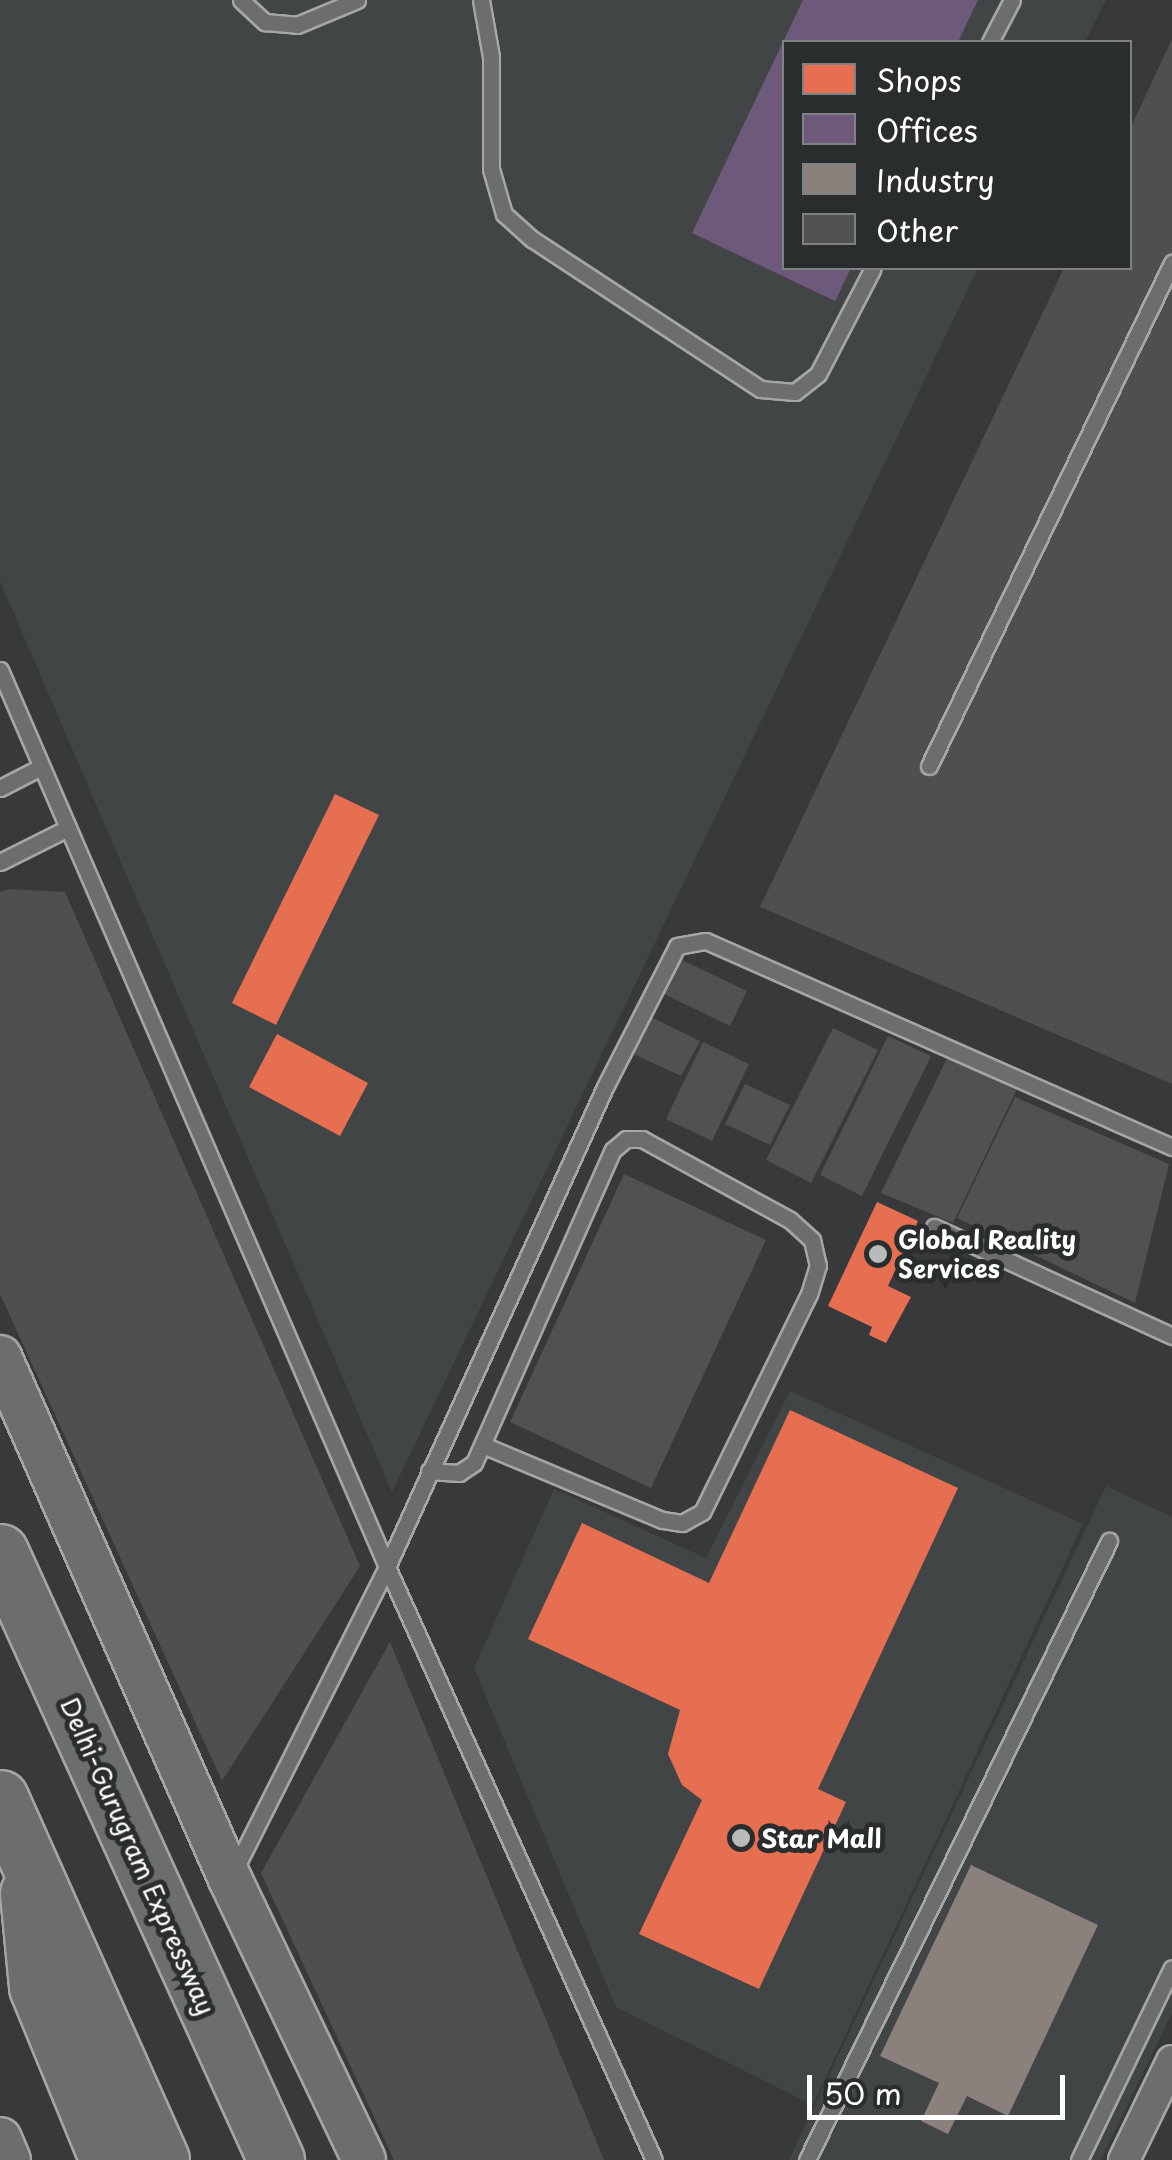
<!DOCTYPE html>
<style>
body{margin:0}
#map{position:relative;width:1172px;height:2160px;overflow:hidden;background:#38393a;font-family:"Playpen Sans",sans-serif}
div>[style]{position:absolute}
.built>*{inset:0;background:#424546}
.green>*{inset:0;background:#4d4f50}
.shops>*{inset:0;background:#e76f51}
.offices>*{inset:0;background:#6d597a}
.industry>*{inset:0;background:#8a817c}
.building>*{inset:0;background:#505151}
.roads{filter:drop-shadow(2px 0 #a5a6a6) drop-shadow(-2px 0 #a5a6a6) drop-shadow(0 2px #a5a6a6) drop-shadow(0 -2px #a5a6a6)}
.lane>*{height:15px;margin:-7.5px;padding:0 7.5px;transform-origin:7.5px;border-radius:7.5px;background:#6c6d6d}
.street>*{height:30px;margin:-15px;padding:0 15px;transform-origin:15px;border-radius:15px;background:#6c6d6d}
.secondary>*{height:42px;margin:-21px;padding:0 21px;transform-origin:21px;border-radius:21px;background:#6c6d6d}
.highway>*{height:55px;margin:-27.5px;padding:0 27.5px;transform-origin:27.5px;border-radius:27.5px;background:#6c6d6d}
.dots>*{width:28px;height:28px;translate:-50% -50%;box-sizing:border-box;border:5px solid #2a2d2e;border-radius:50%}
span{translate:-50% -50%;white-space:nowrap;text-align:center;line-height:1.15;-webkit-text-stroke:10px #2a2d2e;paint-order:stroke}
.poi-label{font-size:25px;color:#fff;font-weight:700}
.left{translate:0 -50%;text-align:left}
.street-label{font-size:25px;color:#fff}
.legend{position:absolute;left:782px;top:40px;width:350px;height:230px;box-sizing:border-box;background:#2a2d2e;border:2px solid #7f8182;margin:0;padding:12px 18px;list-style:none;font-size:30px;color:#fff}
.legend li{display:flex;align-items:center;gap:20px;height:50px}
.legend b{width:50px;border:2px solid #7f8182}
.scale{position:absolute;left:807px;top:2075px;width:258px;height:45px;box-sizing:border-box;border:5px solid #fff;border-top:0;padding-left:12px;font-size:30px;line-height:35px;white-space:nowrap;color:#fff;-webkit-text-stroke:8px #2a2d2e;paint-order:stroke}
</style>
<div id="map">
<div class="built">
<i style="clip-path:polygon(0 0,1106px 0,1085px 42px,784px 42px,784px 268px,978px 268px,392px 1492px,0 581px)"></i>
<i style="clip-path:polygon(790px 1391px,1083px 1524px,813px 2105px,616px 2007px,474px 1668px,554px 1489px,706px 1558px)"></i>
<i style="clip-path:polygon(1106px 1486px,1172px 1517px,1172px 2013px,1101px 2160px,789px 2160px)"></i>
</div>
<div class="green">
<i style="clip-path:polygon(1172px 39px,1172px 1084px,760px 907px,1064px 268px,1130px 268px,1130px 129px)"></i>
<i style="clip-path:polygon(8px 889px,65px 892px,360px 1566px,222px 1781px,0 1294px,0 892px)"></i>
<i style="clip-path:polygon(390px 1642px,604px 2160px,394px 2160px,261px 1873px)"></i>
</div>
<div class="shops">
<i style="clip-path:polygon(335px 794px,379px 815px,276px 1025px,232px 1003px)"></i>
<i style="clip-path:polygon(277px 1034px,368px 1083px,340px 1136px,249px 1087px)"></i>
<i style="clip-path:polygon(877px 1202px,918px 1221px,888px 1286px,911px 1297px,886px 1343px,869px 1335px,872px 1327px,828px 1306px)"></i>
<i style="clip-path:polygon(790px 1410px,958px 1488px,818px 1789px,846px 1802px,759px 1989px,639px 1934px,702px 1800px,682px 1785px,668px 1754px,680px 1710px,528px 1639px,582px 1523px,709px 1583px)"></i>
</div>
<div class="offices">
<i style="clip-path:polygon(803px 0,978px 0,958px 42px,784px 42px,784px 268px,851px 268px,835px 301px,692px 233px)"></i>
</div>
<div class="industry">
<i style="clip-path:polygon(971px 1865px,1098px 1925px,1008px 2116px,967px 2096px,948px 2134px,921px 2121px,939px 2083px,880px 2056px)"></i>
</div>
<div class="building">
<i style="clip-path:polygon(680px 959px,747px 991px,730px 1026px,664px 994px)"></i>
<i style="clip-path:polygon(645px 1014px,700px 1041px,681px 1076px,627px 1051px)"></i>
<i style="clip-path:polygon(833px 1028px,878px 1050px,811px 1183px,766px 1160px)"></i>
<i style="clip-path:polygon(888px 1036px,931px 1056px,862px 1196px,820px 1175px)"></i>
<i style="clip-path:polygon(703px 1042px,749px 1064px,712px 1141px,666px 1119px)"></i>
<i style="clip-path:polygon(950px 1052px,1017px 1089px,953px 1223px,881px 1193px)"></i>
<i style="clip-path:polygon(745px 1084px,790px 1105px,770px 1145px,725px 1124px)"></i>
<i style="clip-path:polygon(1015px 1097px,1169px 1164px,1135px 1303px,957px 1218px)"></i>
<i style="clip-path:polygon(624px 1174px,766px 1240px,651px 1488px,510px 1422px)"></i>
</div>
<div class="roads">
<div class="lane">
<i style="left:241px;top:0;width:33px;rotate:43deg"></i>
<i style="left:265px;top:22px;width:32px;rotate:5deg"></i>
<i style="left:297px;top:25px;width:65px;rotate:-22.6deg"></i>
<i style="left:481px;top:0;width:58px;rotate:80deg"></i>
<i style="left:491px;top:57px;width:112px;rotate:90deg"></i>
<i style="left:491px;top:169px;width:47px;rotate:73.9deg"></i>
<i style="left:504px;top:214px;width:38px;rotate:42deg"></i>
<i style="left:532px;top:239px;width:273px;rotate:33.3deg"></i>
<i style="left:760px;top:389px;width:35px;rotate:5deg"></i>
<i style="left:795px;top:392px;width:29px;rotate:-38deg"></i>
<i style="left:818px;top:374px;width:119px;rotate:-62.6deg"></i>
<i style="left:990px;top:42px;width:47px;rotate:-62.4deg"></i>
<i style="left:0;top:670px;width:977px;rotate:66.66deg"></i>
<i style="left:387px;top:1567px;width:650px;rotate:65.76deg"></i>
<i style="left:929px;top:766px;width:559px;rotate:-64.21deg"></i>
<i style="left:0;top:788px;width:46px;rotate:-27.1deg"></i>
<i style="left:0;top:862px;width:76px;rotate:-26.6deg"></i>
<i style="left:934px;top:1227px;width:262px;rotate:24.6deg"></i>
<i style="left:429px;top:1471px;width:30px;rotate:4deg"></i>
<i style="left:459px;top:1473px;width:18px;rotate:-34deg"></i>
<i style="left:474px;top:1463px;width:342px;rotate:-66.1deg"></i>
<i style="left:613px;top:1150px;width:17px;rotate:-40deg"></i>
<i style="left:626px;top:1139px;width:16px"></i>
<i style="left:642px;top:1139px;width:169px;rotate:28.7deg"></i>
<i style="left:790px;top:1220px;width:30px;rotate:42deg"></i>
<i style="left:812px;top:1240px;width:26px;rotate:77deg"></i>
<i style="left:818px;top:1265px;width:30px;rotate:107deg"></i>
<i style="left:809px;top:1294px;width:243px;rotate:116.1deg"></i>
<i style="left:702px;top:1512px;width:23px;rotate:151deg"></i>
<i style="left:682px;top:1523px;width:20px;rotate:-171deg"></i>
<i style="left:662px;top:1520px;width:194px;rotate:-157.3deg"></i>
<i style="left:234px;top:1871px;width:340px;rotate:-63.3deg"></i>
<i style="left:387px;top:1567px;width:527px;rotate:-65.57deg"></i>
<i style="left:605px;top:1087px;width:158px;rotate:-62.9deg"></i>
<i style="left:677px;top:946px;width:29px;rotate:-10deg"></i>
<i style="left:706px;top:941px;width:510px;rotate:23.85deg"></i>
<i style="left:807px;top:2160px;width:689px;rotate:-63.99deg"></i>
<i style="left:1079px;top:2160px;width:213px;rotate:-64.2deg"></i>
</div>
<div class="street">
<i style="left:1124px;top:2160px;width:110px;rotate:-64.1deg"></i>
</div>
<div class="secondary">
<i style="left:0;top:1357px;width:570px;rotate:66.22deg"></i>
<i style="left:230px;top:1879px;width:311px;rotate:64.5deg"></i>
<i style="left:0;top:2139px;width:23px;rotate:67deg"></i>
</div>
<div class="highway">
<i style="left:0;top:1552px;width:668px;rotate:65.58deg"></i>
<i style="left:0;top:1798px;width:396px;rotate:66deg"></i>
<i style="left:28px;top:1893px;width:94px;rotate:84.5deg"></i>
<i style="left:37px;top:1987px;width:187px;rotate:67.7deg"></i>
</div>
</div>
<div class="dots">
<i style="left:878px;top:1254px;background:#b9baba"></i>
<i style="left:741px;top:1838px;background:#b9baba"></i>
</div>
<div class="poi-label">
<span class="left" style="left:898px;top:1254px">Global Reality<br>Services</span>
<span class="left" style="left:761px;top:1838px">Star Mall</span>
</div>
<div class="street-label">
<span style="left:138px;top:1856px;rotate:66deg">Delhi-Gurugram Expressway</span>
</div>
<ul class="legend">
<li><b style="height:28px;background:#e76f51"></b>Shops</li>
<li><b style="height:28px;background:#6d597a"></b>Offices</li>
<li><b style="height:28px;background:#8a817c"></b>Industry</li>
<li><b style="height:28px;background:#505151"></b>Other</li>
</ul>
<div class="scale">50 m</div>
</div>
